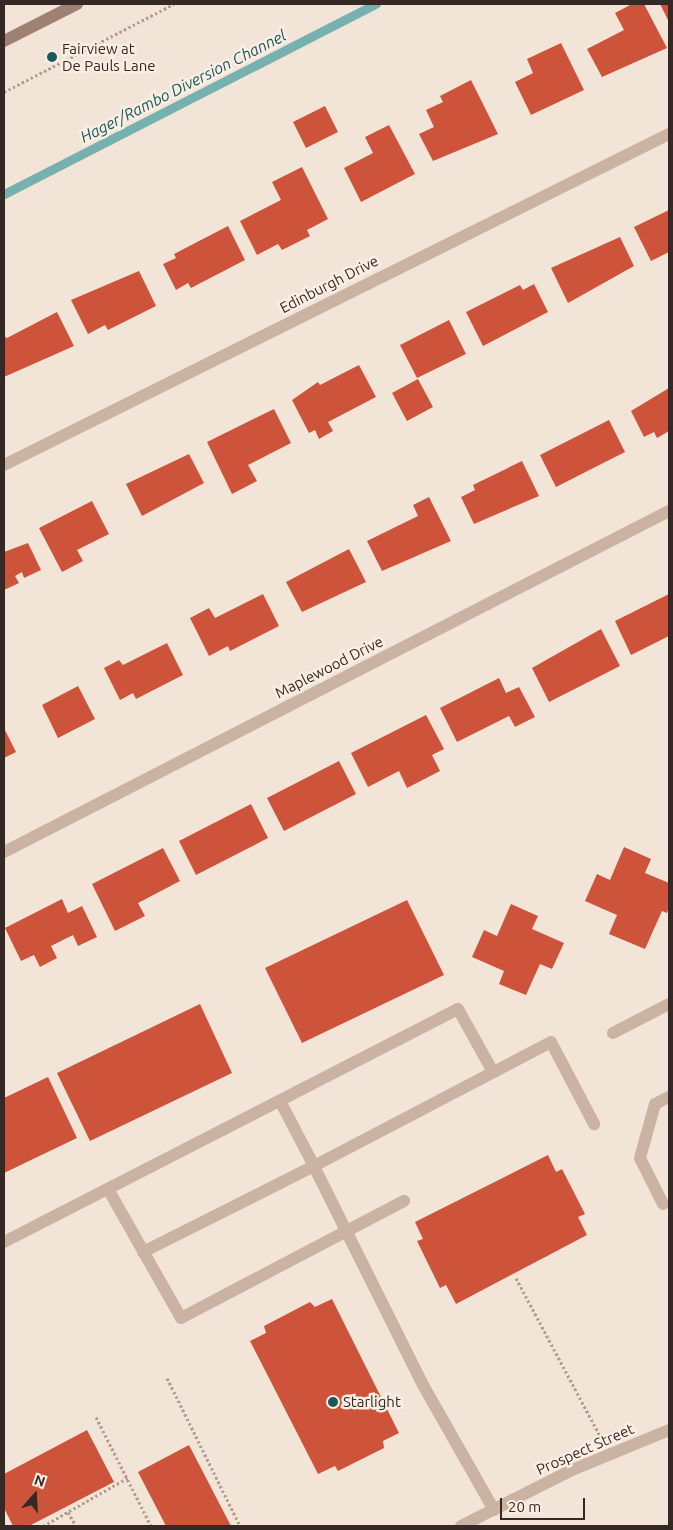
<!DOCTYPE html>
<style>
body{margin:0}
#map{position:relative;width:673px;height:1530px;overflow:hidden;background:#f2e4d7;font-family:Ubuntu,sans-serif}
div>[style]{position:absolute}
.stream>*{height:9px;margin:-4.5px;padding:0 4.5px;transform-origin:4.5px;border-radius:4.5px;background:#75b1af}
.building>*{inset:0;background:#cd543b}
.path>*{height:3px;margin-top:-1.5px;transform-origin:0;background:repeating-linear-gradient(90deg,#b79c8d 0 2.5px,transparent 0 5px)}
.service>*{height:12px;margin:-6px;padding:0 6px;transform-origin:6px;border-radius:6px;background:#cbb3a3}
.minor>*{height:12px;margin:-6px;padding:0 6px;transform-origin:6px;border-radius:6px;background:#cbb3a3}
.tertiary>*{height:12px;margin:-6px;padding:0 6px;transform-origin:6px;border-radius:6px;background:#cbb3a3}
.secondary>*{height:12px;margin:-6px;padding:0 6px;transform-origin:6px;border-radius:6px;background:#9f8174}
.dots>*{width:14px;height:14px;translate:-50% -50%;box-sizing:border-box;border:2px solid #faeee4;border-radius:50%}
span{translate:-50% -50%;white-space:nowrap;text-align:center;line-height:1.15;-webkit-text-stroke:5px #faeee4;paint-order:stroke}
.poi-label{font-size:15px;color:#352925}
.left{translate:0 -50%;text-align:left}
.street-label{font-size:15px;color:#352925}
.water-label{font-size:16px;color:#195959;font-style:italic}
.frame{position:absolute;inset:0;border:5px solid #352925;pointer-events:none}
.north{position:absolute;left:10px;top:1470px;width:50px;height:50px;-webkit-text-stroke:4px #faeee4;paint-order:stroke;rotate:19deg;font-size:14px;font-weight:700;line-height:20px;text-align:center;color:#352925}
.north::after{content:'';display:block;margin:auto;width:18px;height:22px;background:#352925;clip-path:polygon(50% 0,100% 100%,50% 72%,0 100%)}
.scale{position:absolute;left:500px;top:1498px;width:85px;height:22px;box-sizing:border-box;border:2px solid #352925;border-top:0;padding-left:6px;font-size:15px;line-height:18px;white-space:nowrap;color:#352925;-webkit-text-stroke:4px #faeee4;paint-order:stroke}
</style>
<div id="map">
<div class="stream">
<i style="left:4px;top:194px;width:418px;rotate:-27.1deg"></i>
</div>
<div class="building">
<i style="clip-path:polygon(632px 4px,644px 4px,667px 48px,602px 77px,587px 49px,624px 30px,615px 13px)"></i>
<i style="clip-path:polygon(660px 4px,669px 4px,669px 22px)"></i>
<i style="clip-path:polygon(561px 43px,584px 90px,531px 115px,515px 82px,533px 73px,527px 59px)"></i>
<i style="clip-path:polygon(471px 80px,498px 134px,433px 161px,419px 134px,434px 127px,426px 110px,443px 102px,440px 96px)"></i>
<i style="clip-path:polygon(325px 106px,338px 132px,306px 148px,293px 122px)"></i>
<i style="clip-path:polygon(389px 125px,415px 174px,361px 202px,344px 168px,373px 153px,365px 137px)"></i>
<i style="clip-path:polygon(302px 167px,328px 219px,307px 230px,310px 236px,282px 250px,278px 244px,257px 255px,240px 221px,281px 200px,272px 182px)"></i>
<i style="clip-path:polygon(669px 210px,669px 252px,651px 261px,634px 227px)"></i>
<i style="clip-path:polygon(228px 226px,245px 260px,191px 288px,188px 283px,176px 290px,163px 264px,176px 258px,174px 254px)"></i>
<i style="clip-path:polygon(620px 237px,634px 266px,568px 303px,551px 268px)"></i>
<i style="clip-path:polygon(139px 271px,156px 306px,108px 330px,105px 325px,88px 334px,71px 300px)"></i>
<i style="clip-path:polygon(534px 284px,548px 312px,483px 346px,466px 312px,520px 285px,523px 290px)"></i>
<i style="clip-path:polygon(57px 312px,74px 346px,4px 377px,4px 336px,7px 338px)"></i>
<i style="clip-path:polygon(449px 320px,466px 354px,417px 378px,400px 345px)"></i>
<i style="clip-path:polygon(359px 365px,376px 397px,328px 422px,333px 431px,319px 439px,315px 430px,309px 433px,292px 400px,318px 382px,320px 385px)"></i>
<i style="clip-path:polygon(418px 379px,433px 407px,407px 421px,392px 393px)"></i>
<i style="clip-path:polygon(669px 388px,669px 431px,657px 438px,654px 432px,644px 437px,631px 411px)"></i>
<i style="clip-path:polygon(274px 409px,291px 443px,248px 465px,257px 481px,232px 494px,207px 442px)"></i>
<i style="clip-path:polygon(609px 420px,625px 452px,556px 487px,540px 455px)"></i>
<i style="clip-path:polygon(189px 454px,204px 483px,142px 516px,126px 484px)"></i>
<i style="clip-path:polygon(522px 461px,539px 496px,474px 524px,461px 497px,475px 490px,473px 485px)"></i>
<i style="clip-path:polygon(429px 497px,451px 541px,382px 571px,367px 541px,418px 516px,413px 505px)"></i>
<i style="clip-path:polygon(92px 501px,109px 534px,77px 550px,83px 561px,62px 572px,39px 528px)"></i>
<i style="clip-path:polygon(28px 543px,41px 570px,24px 578px,22px 572px,15px 576px,19px 583px,4px 590px,4px 552px)"></i>
<i style="clip-path:polygon(349px 549px,366px 582px,302px 612px,286px 582px)"></i>
<i style="clip-path:polygon(263px 594px,279px 626px,230px 651px,228px 646px,209px 656px,190px 618px,209px 608px,215px 618px)"></i>
<i style="clip-path:polygon(669px 594px,669px 636px,631px 655px,615px 621px)"></i>
<i style="clip-path:polygon(601px 629px,620px 666px,549px 702px,532px 668px)"></i>
<i style="clip-path:polygon(167px 643px,183px 675px,136px 699px,133px 693px,120px 700px,104px 668px,119px 660px,123px 665px)"></i>
<i style="clip-path:polygon(499px 678px,506px 693px,519px 687px,535px 717px,515px 727px,509px 716px,457px 742px,440px 708px)"></i>
<i style="clip-path:polygon(78px 686px,95px 719px,58px 738px,42px 705px)"></i>
<i style="clip-path:polygon(426px 715px,444px 749px,432px 755px,440px 771px,407px 788px,399px 771px,368px 787px,351px 753px)"></i>
<i style="clip-path:polygon(4px 728px,16px 752px,4px 758px)"></i>
<i style="clip-path:polygon(339px 761px,356px 794px,284px 831px,267px 798px)"></i>
<i style="clip-path:polygon(251px 804px,268px 838px,196px 875px,179px 841px)"></i>
<i style="clip-path:polygon(624px 847px,651px 859px,645px 873px,669px 883px,669px 906px,667px 913px,662px 911px,645px 949px,609px 934px,617px 915px,585px 901px,597px 874px,610px 880px)"></i>
<i style="clip-path:polygon(163px 848px,180px 881px,138px 903px,145px 916px,115px 931px,92px 884px)"></i>
<i style="clip-path:polygon(62px 899px,68px 913px,82px 906px,97px 937px,78px 946px,73px 935px,51px 946px,57px 958px,40px 967px,34px 955px,21px 961px,5px 928px)"></i>
<i style="clip-path:polygon(407px 900px,444px 975px,302px 1043px,265px 968px)"></i>
<i style="clip-path:polygon(511px 904px,538px 916px,532px 929px,564px 943px,552px 969px,540px 964px,526px 995px,499px 984px,504px 971px,472px 957px,484px 930px,497px 936px)"></i>
<i style="clip-path:polygon(200px 1004px,232px 1073px,90px 1141px,57px 1073px)"></i>
<i style="clip-path:polygon(48px 1077px,77px 1138px,4px 1173px,4px 1098px)"></i>
<i style="clip-path:polygon(548px 1155px,556px 1172px,562px 1169px,585px 1214px,578px 1217px,587px 1235px,456px 1304px,446px 1285px,440px 1288px,417px 1241px,423px 1239px,415px 1222px)"></i>
<i style="clip-path:polygon(332px 1299px,399px 1433px,383px 1441px,384px 1448px,338px 1471px,335px 1466px,318px 1474px,250px 1341px,266px 1333px,264px 1326px,310px 1302px,315px 1307px)"></i>
<i style="clip-path:polygon(87px 1430px,114px 1482px,29px 1526px,13px 1526px,4px 1508px,4px 1474px)"></i>
<i style="clip-path:polygon(189px 1445px,231px 1526px,166px 1526px,138px 1472px)"></i>
</div>
<div class="path">
<i style="left:4px;top:92px;width:191px;rotate:-27.4deg"></i>
<i style="left:516px;top:1278px;width:179px;rotate:62deg"></i>
<i style="left:167px;top:1378px;width:165px;rotate:63.7deg"></i>
<i style="left:96px;top:1417px;width:122px;rotate:63.2deg"></i>
<i style="left:68px;top:1512px;width:16px;rotate:60deg"></i>
<i style="left:43px;top:1526px;width:99px;rotate:-29.7deg"></i>
</div>
<div class="service">
<i style="left:613px;top:1033px;width:63px;rotate:-27.4deg"></i>
<i style="left:108px;top:1189px;width:148px;rotate:60.5deg"></i>
<i style="left:181px;top:1318px;width:252px;rotate:-27.7deg"></i>
<i style="left:663px;top:1204px;width:51px;rotate:-116.6deg"></i>
<i style="left:640px;top:1158px;width:56px;rotate:-74.5deg"></i>
<i style="left:655px;top:1104px;width:16px;rotate:-27deg"></i>
<i style="left:4px;top:1242px;width:510px;rotate:-27.17deg"></i>
<i style="left:458px;top:1009px;width:72px;rotate:60.9deg"></i>
<i style="left:143px;top:1252px;width:191px;rotate:-26.7deg"></i>
<i style="left:314px;top:1166px;width:73px;rotate:-117.6deg"></i>
<i style="left:494px;top:1510px;width:144px;rotate:-119.6deg"></i>
<i style="left:423px;top:1385px;width:245px;rotate:-116.5deg"></i>
<i style="left:314px;top:1166px;width:267px;rotate:-27.6deg"></i>
<i style="left:551px;top:1042px;width:93px;rotate:62.3deg"></i>
</div>
<div class="minor">
<i style="left:4px;top:465px;width:743px;rotate:-26.46deg"></i>
<i style="left:4px;top:852px;width:747px;rotate:-27.15deg"></i>
</div>
<div class="tertiary">
<i style="left:461px;top:1526px;width:124px;rotate:-26.8deg"></i>
<i style="left:572px;top:1470px;width:105px;rotate:-22.4deg"></i>
</div>
<div class="secondary">
<i style="left:4px;top:41px;width:82px;rotate:-26.9deg"></i>
</div>
<div class="dots">
<i style="left:52px;top:57px;background:#195959"></i>
<i style="left:333px;top:1402px;background:#195959"></i>
</div>
<div class="poi-label">
<span class="left" style="left:62px;top:57px">Fairview at<br>De Pauls Lane</span>
<span class="left" style="left:343px;top:1402px">Starlight</span>
</div>
<div class="street-label">
<span style="left:329px;top:284px;rotate:-27deg">Edinburgh Drive</span>
<span style="left:329px;top:667px;rotate:-27deg">Maplewood Drive</span>
<span style="left:585px;top:1449px;rotate:-24deg">Prospect Street</span>
</div>
<div class="water-label">
<span style="left:183px;top:86px;rotate:-27deg">Hager/Rambo Diversion Channel</span>
</div>
<div class="frame"></div>
<div class="north">N</div>
<div class="scale">20 m</div>
</div>
